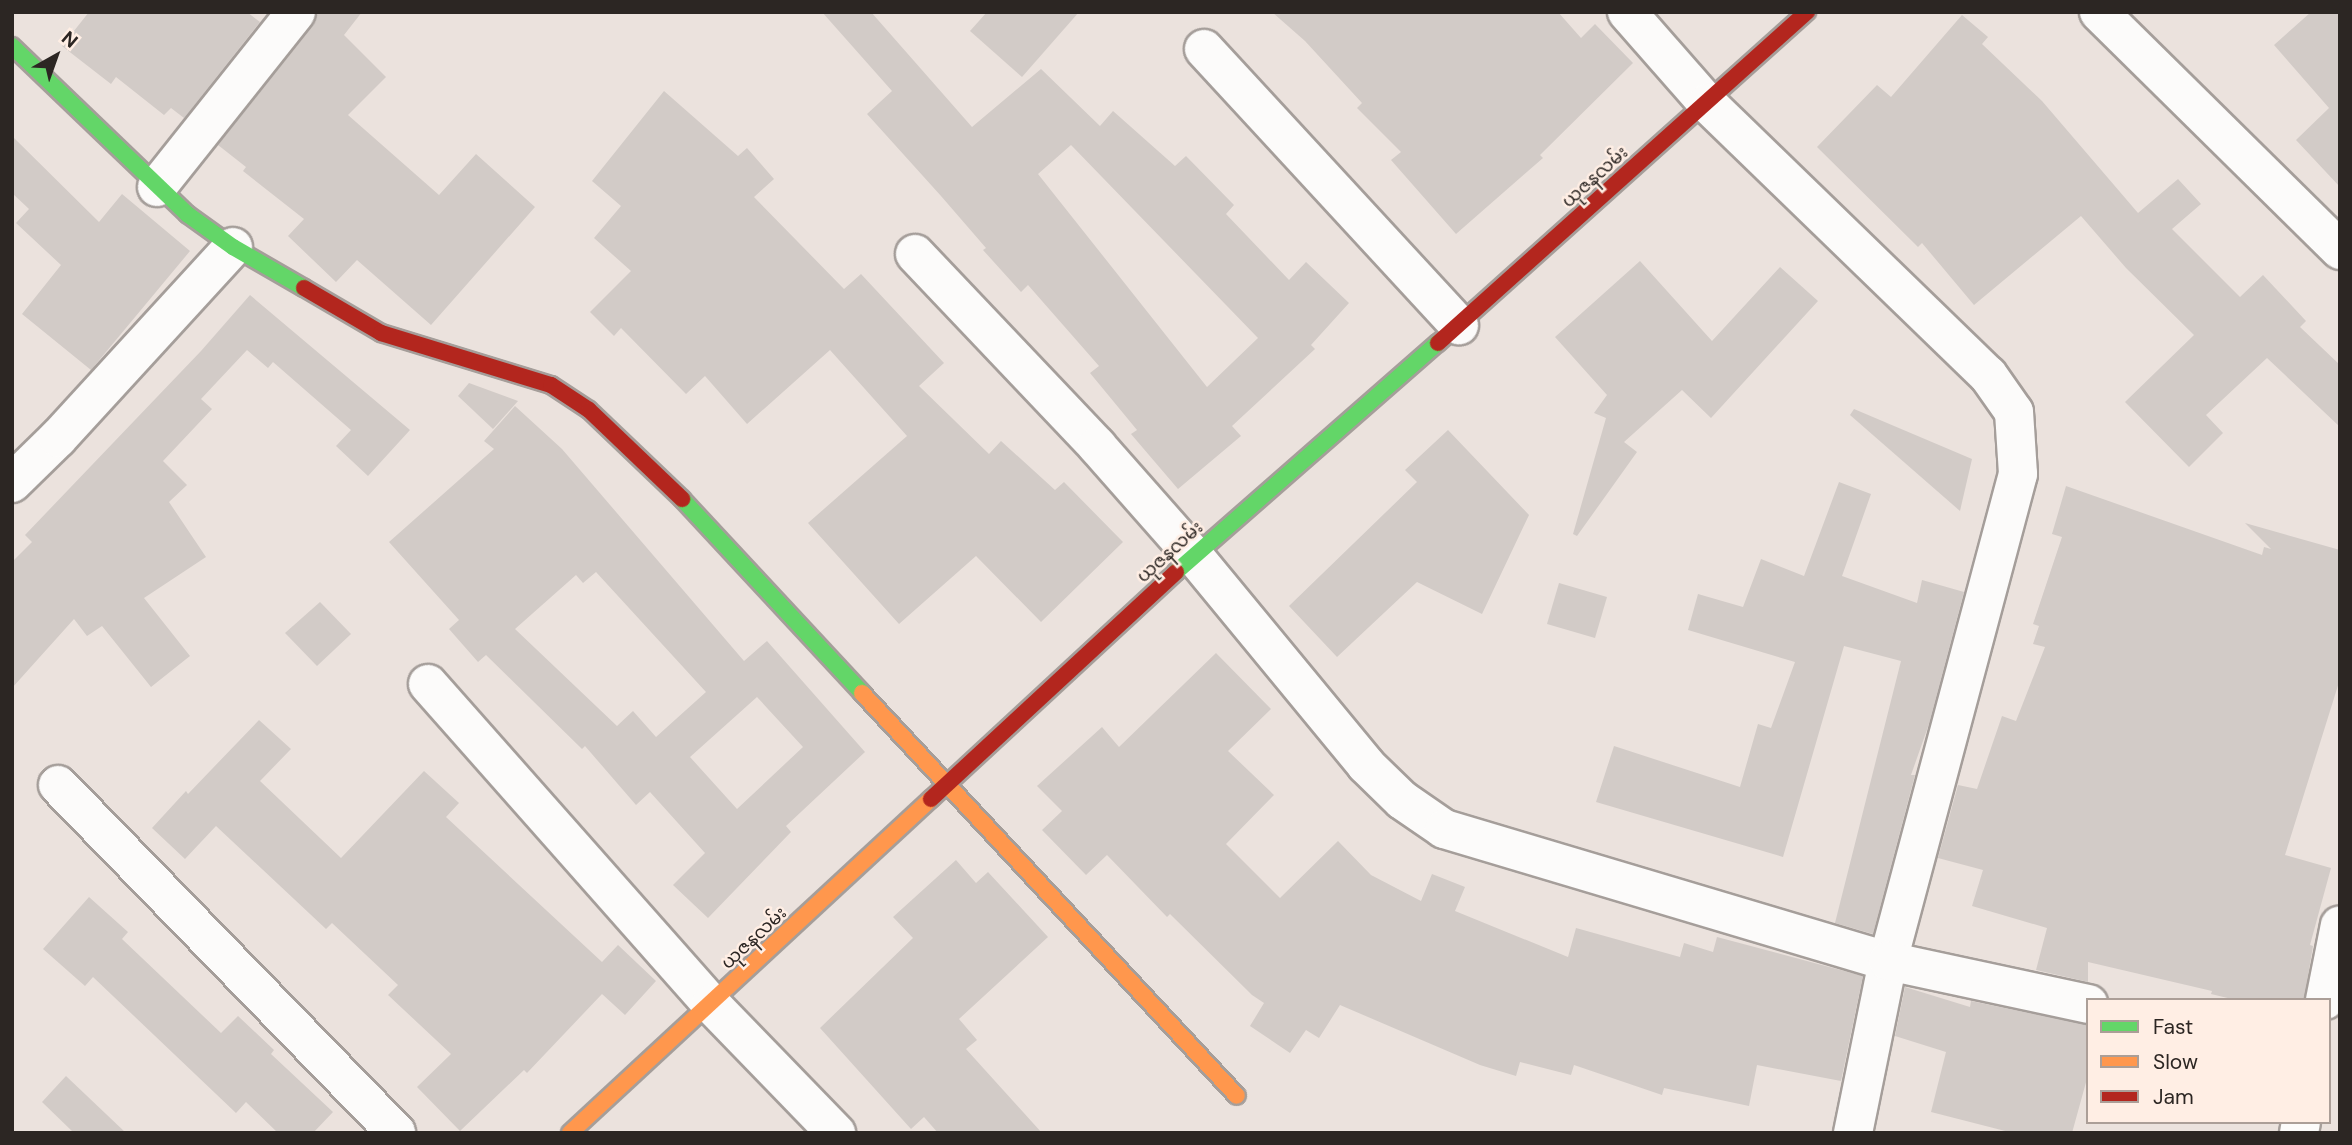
<!DOCTYPE html>
<meta charset="utf-8">
<style>
body{margin:0}
#map{position:relative;width:2352px;height:1145px;overflow:hidden;background:#ebe2dd;font-family:"DM Sans","Noto Sans Myanmar",sans-serif}
div>[style]{position:absolute}
.building>*{inset:0;background:#d2cbc7}
.roads{filter:drop-shadow(2px 0 #a59e9a) drop-shadow(-2px 0 #a59e9a) drop-shadow(0 2px #a59e9a) drop-shadow(0 -2px #a59e9a)}
.street>*{height:38px;margin:-19px;padding:0 19px;transform-origin:19px;border-radius:19px;background:#fcfbfa}
.fast>*{height:16px;margin:-8px;padding:0 8px;transform-origin:8px;border-radius:8px;background:#63d668}
.slow>*{height:16px;margin:-8px;padding:0 8px;transform-origin:8px;border-radius:8px;background:#ff974d}
.jam>*{height:16px;margin:-8px;padding:0 8px;transform-origin:8px;border-radius:8px;background:#b3261e}
span{translate:-50% -50%;white-space:nowrap;text-align:center;line-height:1.15;-webkit-text-stroke:5px #ffeee4;paint-order:stroke}
.street-label{font-size:18px;color:#2c2623}
.frame{position:absolute;inset:0;border:14px solid #2c2623;pointer-events:none}
.legend{position:absolute;left:2086px;top:998px;width:245px;height:126px;box-sizing:border-box;background:#ffeee4;border:2px solid #ab9e97;margin:0;padding:9px 12px;list-style:none;font-size:21px;color:#2c2623}
.legend li{display:flex;align-items:center;gap:14px;height:35px}
.legend b{width:35px;border:2px solid #ab9e97}
.north{position:absolute;left:21px;top:21px;width:70px;height:70px;-webkit-text-stroke:5px #ffeee4;paint-order:stroke;rotate:40deg;font-size:19px;font-weight:700;line-height:28px;text-align:center;color:#2c2623}
.north::after{content:'';display:block;margin:auto;width:24px;height:32px;background:#2c2623;clip-path:polygon(50% 0,100% 100%,50% 72%,0 100%)}
</style>
<div id="map">
<div class="building">
<i style="clip-path:polygon(89px 12px,247px 12px,260px 22px,184px 118px,171px 108px,164px 115px,116px 77px,111px 84px,62px 46px)"></i>
<i style="clip-path:polygon(317px 12px,362px 12px,344px 35px,386px 77px,348px 115px,439px 195px,476px 154px,535px 207px,431px 325px,357px 260px,336px 282px,288px 236px,304px 219px,243px 171px,246px 167px,218px 145px,313px 26px)"></i>
<i style="clip-path:polygon(evenodd,822px 12px,871px 12px,972px 127px,1041px 69px,1100px 126px,1113px 111px,1175px 166px,1186px 156px,1234px 205px,1226px 214px,1289px 280px,1306px 262px,1349px 303px,1311px 345px,1315px 349px,1232px 426px,1241px 436px,1178px 489px,1131px 434px,1137px 430px,1090px 373px,1099px 366px,1028px 285px,1021px 292px,983px 250px,986px 248px,941px 196px,867px 114px,892px 91px,822px 12px,1071px 145px,1258px 338px,1207px 387px,1038px 174px,1071px 145px)"></i>
<i style="clip-path:polygon(987px 12px,1079px 12px,1022px 77px,970px 31px)"></i>
<i style="clip-path:polygon(1272px 12px,1558px 12px,1581px 38px,1595px 24px,1633px 63px,1540px 155px,1543px 158px,1456px 234px,1391px 160px,1401px 152px,1357px 108px,1362px 103px,1305px 41px)"></i>
<i style="clip-path:polygon(2311px 12px,2340px 12px,2340px 187px,2296px 140px,2329px 108px,2274px 45px)"></i>
<i style="clip-path:polygon(1962px 15px,1988px 37px,1982px 44px,2042px 101px,2138px 213px,2178px 179px,2201px 204px,2172px 229px,2240px 297px,2263px 275px,2306px 321px,2300px 327px,2340px 365px,2340px 427px,2267px 358px,2206px 415px,2223px 433px,2189px 467px,2125px 402px,2194px 335px,2126px 268px,2081px 216px,1974px 305px,1922px 243px,1918px 247px,1817px 147px,1877px 85px,1891px 97px)"></i>
<i style="clip-path:polygon(664px 91px,738px 156px,747px 148px,774px 179px,754px 197px,844px 289px,861px 274px,944px 363px,919px 386px,989px 454px,1001px 441px,1055px 490px,1064px 482px,1123px 542px,1041px 622px,976px 556px,899px 624px,808px 523px,907px 436px,830px 350px,747px 424px,705px 376px,686px 394px,621px 328px,614px 336px,590px 312px,631px 271px,594px 238px,621px 206px,592px 181px)"></i>
<i style="clip-path:polygon(12px 136px,99px 222px,122px 194px,190px 251px,91px 370px,22px 314px,61px 265px,16px 223px,29px 209px,12px 193px)"></i>
<i style="clip-path:polygon(1640px 261px,1712px 341px,1780px 267px,1818px 301px,1711px 418px,1682px 390px,1624px 442px,1637px 452px,1577px 536px,1573px 534px,1606px 418px,1594px 413px,1607px 395px,1555px 337px)"></i>
<i style="clip-path:polygon(250px 295px,410px 430px,368px 476px,336px 446px,351px 430px,273px 362px,268px 368px,247px 350px,201px 399px,212px 409px,163px 461px,187px 485px,169px 502px,206px 557px,144px 598px,190px 656px,151px 687px,102px 626px,87px 636px,74px 619px,12px 688px,12px 562px,32px 542px,25px 535px,201px 351px)"></i>
<i style="clip-path:polygon(469px 383px,518px 401px,493px 429px,458px 396px)"></i>
<i style="clip-path:polygon(evenodd,515px 406px,562px 449px,744px 661px,767px 641px,865px 752px,786px 826px,791px 832px,708px 918px,673px 885px,705px 853px,650px 792px,636px 805px,585px 746px,582px 749px,486px 655px,478px 662px,449px 629px,459px 620px,389px 542px,494px 449px,484px 441px,515px 406px,596px 572px,706px 692px,656px 737px,633px 711px,617px 726px,515px 629px,576px 575px,583px 583px,596px 572px,515px 406px,757px 697px,803px 747px,737px 809px,690px 757px,757px 697px)"></i>
<i style="clip-path:polygon(1854px 409px,1972px 459px,1960px 511px,1850px 415px)"></i>
<i style="clip-path:polygon(1448px 430px,1529px 515px,1482px 614px,1417px 582px,1337px 657px,1289px 606px,1417px 482px,1405px 470px)"></i>
<i style="clip-path:polygon(1839px 482px,1871px 494px,1842px 576px,1917px 603px,1922px 580px,1964px 592px,1929px 724px,1911px 775px,1915px 775px,1873px 934px,1835px 923px,1901px 661px,1844px 646px,1783px 857px,1596px 802px,1614px 746px,1740px 787px,1758px 724px,1771px 728px,1795px 662px,1688px 630px,1698px 594px,1743px 607px,1761px 559px,1804px 576px)"></i>
<i style="clip-path:polygon(2066px 486px,2262px 555px,2264px 547px,2271px 549px,2245px 523px,2340px 550px,2340px 679px,2285px 855px,2331px 868px,2310px 945px,2313px 946px,2304px 1000px,2236px 1000px,2211px 994px,2212px 991px,2088px 962px,2088px 982px,2036px 970px,2047px 928px,1972px 906px,1983px 870px,1938px 858px,1958px 785px,1977px 789px,2002px 716px,2016px 721px,2045px 647px,2033px 644px,2039px 626px,2033px 624px,2062px 537px,2052px 534px)"></i>
<i style="clip-path:polygon(1559px 583px,1607px 597px,1595px 638px,1547px 624px)"></i>
<i style="clip-path:polygon(320px 602px,351px 634px,317px 666px,285px 633px)"></i>
<i style="clip-path:polygon(1216px 653px,1271px 709px,1228px 751px,1274px 795px,1226px 844px,1280px 898px,1338px 841px,1371px 875px,1421px 901px,1432px 874px,1465px 887px,1455px 911px,1568px 957px,1576px 928px,1680px 957px,1684px 943px,1713px 952px,1717px 937px,1863px 976px,1841px 1081px,1757px 1065px,1749px 1106px,1664px 1088px,1662px 1095px,1574px 1065px,1571px 1075px,1520px 1062px,1516px 1076px,1480px 1065px,1340px 1005px,1319px 1038px,1306px 1030px,1290px 1053px,1250px 1026px,1264px 1003px,1252px 995px,1170px 914px,1167px 917px,1107px 855px,1086px 875px,1042px 830px,1062px 811px,1037px 786px,1102px 727px,1119px 747px)"></i>
<i style="clip-path:polygon(259px 720px,291px 749px,260px 781px,341px 858px,424px 771px,459px 803px,446px 817px,602px 962px,618px 945px,656px 981px,625px 1015px,602px 994px,527px 1073px,524px 1070px,460px 1131px,417px 1087px,451px 1054px,388px 995px,398px 985px,332px 923px,326px 929px,216px 826px,185px 859px,152px 828px,186px 791px,188px 794px)"></i>
<i style="clip-path:polygon(956px 860px,976px 883px,988px 872px,1048px 937px,959px 1019px,977px 1040px,966px 1049px,1042px 1133px,938px 1133px,924px 1117px,911px 1129px,820px 1028px,913px 938px,893px 917px)"></i>
<i style="clip-path:polygon(89px 897px,128px 932px,122px 939px,221px 1033px,238px 1016px,274px 1050px,271px 1054px,333px 1112px,313px 1133px,278px 1133px,246px 1102px,236px 1113px,93px 977px,85px 986px,43px 949px)"></i>
<i style="clip-path:polygon(1905px 987px,1970px 1007px,1971px 1001px,2088px 1025px,2088px 1075px,2072px 1133px,2013px 1133px,1931px 1112px,1946px 1052px,1895px 1036px)"></i>
<i style="clip-path:polygon(66px 1076px,126px 1133px,74px 1133px,42px 1102px)"></i>
</div>
<div class="roads">
<div class="street">
<i style="left:1627px;top:12px;width:121px;rotate:48.7deg"></i>
<i style="left:1707px;top:103px;width:391px;rotate:44.1deg"></i>
<i style="left:1988px;top:375px;width:45px;rotate:54.9deg"></i>
<i style="left:2014px;top:412px;width:62px;rotate:86.3deg"></i>
<i style="left:2018px;top:474px;width:504px;rotate:104.95deg"></i>
<i style="left:1888px;top:961px;width:176px;rotate:101.5deg"></i>
<i style="left:2099px;top:12px;width:339px;rotate:44.6deg"></i>
<i style="left:1204px;top:49px;width:376px;rotate:47.3deg"></i>
<i style="left:157px;top:187px;width:223px;rotate:-51.5deg"></i>
<i style="left:915px;top:254px;width:265px;rotate:46.5deg"></i>
<i style="left:1097px;top:446px;width:147px;rotate:48.6deg"></i>
<i style="left:1194px;top:556px;width:271px;rotate:50.5deg"></i>
<i style="left:1366px;top:765px;width:50px;rotate:44.2deg"></i>
<i style="left:1402px;top:800px;width:51px;rotate:34.6deg"></i>
<i style="left:1444px;top:829px;width:463px;rotate:16.6deg"></i>
<i style="left:1888px;top:961px;width:205px;rotate:12.1deg"></i>
<i style="left:12px;top:483px;width:64px;rotate:-44.4deg"></i>
<i style="left:58px;top:438px;width:259px;rotate:-47.5deg"></i>
<i style="left:428px;top:684px;width:427px;rotate:48.5deg"></i>
<i style="left:711px;top:1004px;width:180px;rotate:45.9deg"></i>
<i style="left:58px;top:785px;width:485px;rotate:45.8deg"></i>
<i style="left:2325px;top:1000px;width:76px;rotate:-78.7deg"></i>
<i style="left:2299px;top:1133px;width:11px;rotate:-80deg"></i>
</div>
<div class="fast">
<i style="left:12px;top:46px;width:243px;rotate:43.8deg"></i>
<i style="left:187px;top:214px;width:57px;rotate:35.7deg"></i>
<i style="left:233px;top:247px;width:82px;rotate:30deg"></i>
<i style="left:682px;top:499px;width:265px;rotate:47.1deg"></i>
<i style="left:1176px;top:572px;width:348px;rotate:-41.2deg"></i>
</div>
<div class="slow">
<i style="left:862px;top:693px;width:550px;rotate:47.06deg"></i>
<i style="left:570px;top:1133px;width:492px;rotate:-42.8deg"></i>
</div>
<div class="jam">
<i style="left:304px;top:288px;width:89px;rotate:30.3deg"></i>
<i style="left:381px;top:333px;width:178px;rotate:17deg"></i>
<i style="left:551px;top:385px;width:45px;rotate:33.3deg"></i>
<i style="left:589px;top:410px;width:129px;rotate:43.7deg"></i>
<i style="left:1438px;top:343px;width:496px;rotate:-41.9deg"></i>
<i style="left:931px;top:799px;width:334px;rotate:-42.8deg"></i>
</div>
</div>
<div class="street-label">
<span style="left:1595px;top:177px;rotate:-42deg">ယုဇနလမ်း</span>
<span style="left:1170px;top:552px;rotate:-42deg">ယုဇနလမ်း</span>
<span style="left:754px;top:938px;rotate:-43deg">ယုဇနလမ်း</span>
</div>
<div class="frame"></div>
<ul class="legend">
<li><b style="height:9px;background:#63d668"></b>Fast</li>
<li><b style="height:9px;background:#ff974d"></b>Slow</li>
<li><b style="height:9px;background:#b3261e"></b>Jam</li>
</ul>
<div class="north">N</div>
</div>
